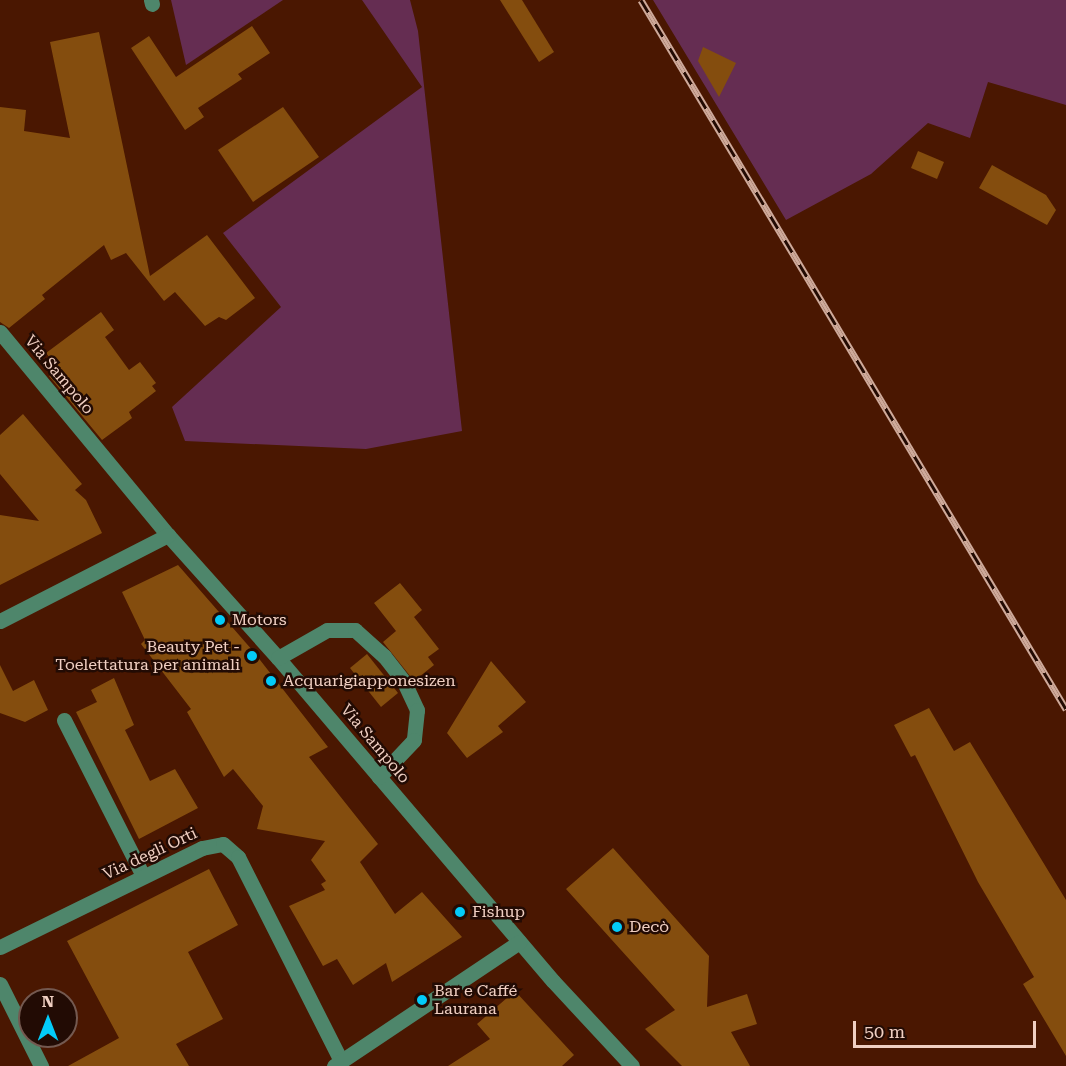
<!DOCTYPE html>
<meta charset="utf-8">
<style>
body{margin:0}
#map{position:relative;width:1066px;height:1066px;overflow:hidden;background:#4a1701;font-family:"Roboto Serif",serif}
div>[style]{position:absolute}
.green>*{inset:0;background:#652d52}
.building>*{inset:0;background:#844d0e}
.minor>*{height:15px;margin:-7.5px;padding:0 7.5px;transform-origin:7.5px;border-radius:7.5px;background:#4e866b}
.rail>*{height:7px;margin-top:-3.5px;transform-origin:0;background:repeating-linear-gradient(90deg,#220b04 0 14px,#ceaa9b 0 28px);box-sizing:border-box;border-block:2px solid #ceaa9b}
.dots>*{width:16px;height:16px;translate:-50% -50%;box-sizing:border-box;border:3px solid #220b04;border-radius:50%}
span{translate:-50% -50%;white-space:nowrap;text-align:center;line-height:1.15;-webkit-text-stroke:5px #220b04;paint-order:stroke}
.street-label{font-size:16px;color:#f0cfc2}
.poi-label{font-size:16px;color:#f0cfc2}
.left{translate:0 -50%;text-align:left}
.right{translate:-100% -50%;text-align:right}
.north{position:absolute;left:18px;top:988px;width:60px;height:60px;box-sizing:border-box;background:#220b04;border:2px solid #745950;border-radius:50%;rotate:0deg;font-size:16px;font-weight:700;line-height:24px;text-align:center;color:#f0cfc2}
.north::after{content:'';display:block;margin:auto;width:21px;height:27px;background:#03cbf9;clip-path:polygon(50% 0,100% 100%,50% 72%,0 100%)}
.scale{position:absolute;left:853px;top:1021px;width:183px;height:27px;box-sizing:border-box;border:3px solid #f0cfc2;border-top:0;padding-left:8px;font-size:18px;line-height:21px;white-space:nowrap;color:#f0cfc2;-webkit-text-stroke:4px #220b04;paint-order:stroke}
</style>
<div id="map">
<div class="green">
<i style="clip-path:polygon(171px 0,283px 0,186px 65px)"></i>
<i style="clip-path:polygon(362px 0,410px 0,418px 31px,462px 431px,366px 449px,185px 441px,172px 407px,281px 307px,223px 233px,422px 87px)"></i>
<i style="clip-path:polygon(653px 0,1066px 0,1066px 105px,988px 82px,970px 138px,928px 123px,871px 174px,786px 220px)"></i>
</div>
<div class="building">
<i style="clip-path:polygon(500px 0,522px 0,554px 52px,539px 62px)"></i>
<i style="clip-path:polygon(252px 26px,270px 53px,238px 74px,242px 79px,198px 108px,204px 117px,185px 130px,131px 48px,149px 36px,176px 77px)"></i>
<i style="clip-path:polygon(99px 32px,150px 276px,207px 235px,255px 298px,226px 320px,219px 317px,205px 326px,175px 292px,164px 301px,126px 253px,111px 260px,104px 245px,42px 295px,45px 299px,9px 328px,0 322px,0 107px,26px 110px,24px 131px,70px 138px,50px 42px)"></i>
<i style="clip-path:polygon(703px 47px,736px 63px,719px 97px,698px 61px)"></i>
<i style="clip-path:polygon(283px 107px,319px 157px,253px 202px,218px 150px)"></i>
<i style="clip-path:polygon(918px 151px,944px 162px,937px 179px,911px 168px)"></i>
<i style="clip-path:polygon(992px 165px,1046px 195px,1056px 210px,1047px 225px,979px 188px)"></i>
<i style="clip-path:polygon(101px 312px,114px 330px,105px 337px,129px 370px,140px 362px,156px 383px,152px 386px,156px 391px,129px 412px,132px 418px,102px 440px,49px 376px,59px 369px,46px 353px)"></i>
<i style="clip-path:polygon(23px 414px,82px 484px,75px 490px,86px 500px,102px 533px,0 585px,0 515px,39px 521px,0 474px,0 435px)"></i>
<i style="clip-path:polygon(178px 565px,253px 651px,328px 747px,309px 757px,378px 844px,360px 862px,395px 914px,422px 892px,462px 937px,392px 982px,386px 963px,353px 985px,337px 959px,323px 966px,289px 906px,325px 890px,321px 884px,326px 881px,311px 860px,325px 841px,257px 829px,263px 806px,233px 769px,224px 777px,187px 712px,191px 709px,141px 644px,145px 640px,122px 592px)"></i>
<i style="clip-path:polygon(400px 583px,422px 610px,414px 617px,439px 649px,428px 657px,434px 665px,414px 681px,383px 642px,396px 631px,374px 603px)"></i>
<i style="clip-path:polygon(367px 654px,398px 693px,381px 707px,350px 668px)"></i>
<i style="clip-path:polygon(491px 661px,526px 702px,498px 726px,503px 732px,467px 758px,447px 733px)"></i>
<i style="clip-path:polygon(0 665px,13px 691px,34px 680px,48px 710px,25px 722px,0 713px)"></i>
<i style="clip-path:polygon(114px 678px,134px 725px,125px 730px,150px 781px,175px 769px,198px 808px,139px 839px,76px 712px,97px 702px,91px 690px)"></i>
<i style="clip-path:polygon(929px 708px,954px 751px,970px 742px,1066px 900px,1066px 1056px,1023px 984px,1034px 977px,978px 882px,915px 755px,911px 757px,894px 725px)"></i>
<i style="clip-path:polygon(613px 848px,709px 956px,707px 1007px,747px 994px,757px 1024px,731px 1032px,750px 1066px,682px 1066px,645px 1029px,675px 1010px,566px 889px)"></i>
<i style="clip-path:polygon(209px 869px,238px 925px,188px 952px,223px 1019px,176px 1044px,189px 1066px,68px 1066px,119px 1038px,67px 941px)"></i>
<i style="clip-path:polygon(515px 991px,574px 1055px,562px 1066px,448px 1066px,490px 1039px,477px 1024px)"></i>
</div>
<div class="minor">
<i style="left:151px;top:0;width:4px;rotate:76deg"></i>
<i style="left:0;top:332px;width:264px;rotate:50.4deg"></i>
<i style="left:168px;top:535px;width:165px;rotate:48.2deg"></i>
<i style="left:278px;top:658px;width:424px;rotate:49.6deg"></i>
<i style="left:553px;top:981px;width:116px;rotate:47.1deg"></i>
<i style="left:0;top:621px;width:189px;rotate:-27.1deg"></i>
<i style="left:278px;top:658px;width:56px;rotate:-29.7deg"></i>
<i style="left:327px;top:630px;width:28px"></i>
<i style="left:355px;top:630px;width:39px;rotate:42deg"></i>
<i style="left:384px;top:656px;width:33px;rotate:52deg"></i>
<i style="left:404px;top:682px;width:31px;rotate:65deg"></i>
<i style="left:417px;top:710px;width:30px;rotate:96deg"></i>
<i style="left:414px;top:740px;width:51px;rotate:133.4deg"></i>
<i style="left:64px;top:720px;width:175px;rotate:63.1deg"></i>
<i style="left:0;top:947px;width:225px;rotate:-26.1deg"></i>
<i style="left:202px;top:848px;width:21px;rotate:-11deg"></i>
<i style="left:223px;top:844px;width:20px;rotate:41deg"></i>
<i style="left:238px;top:857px;width:229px;rotate:63.2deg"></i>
<i style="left:0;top:984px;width:92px;rotate:63.4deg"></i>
<i style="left:334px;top:1066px;width:223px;rotate:-33.8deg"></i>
</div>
<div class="rail">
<i style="left:641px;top:0;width:827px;rotate:59.06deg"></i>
</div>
<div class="dots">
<i style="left:220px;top:620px;background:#03cbf9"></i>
<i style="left:252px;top:656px;background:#03cbf9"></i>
<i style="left:271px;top:681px;background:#03cbf9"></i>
<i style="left:460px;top:912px;background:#03cbf9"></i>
<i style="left:617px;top:927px;background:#03cbf9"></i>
<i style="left:422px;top:1000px;background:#03cbf9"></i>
</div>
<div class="street-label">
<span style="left:59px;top:375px;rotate:50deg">Via Sampolo</span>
<span style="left:375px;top:744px;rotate:50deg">Via Sampolo</span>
<span style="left:150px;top:854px;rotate:-25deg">Via degli Orti</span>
</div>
<div class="poi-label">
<span class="left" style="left:232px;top:620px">Motors</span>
<span class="right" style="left:240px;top:656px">Beauty Pet -<br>Toelettatura per animali</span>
<span class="left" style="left:283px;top:681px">Acquarigiapponesizen</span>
<span class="left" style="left:472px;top:912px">Fishup</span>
<span class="left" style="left:629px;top:927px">Decò</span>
<span class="left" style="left:434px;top:1000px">Bar e Caffé<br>Laurana</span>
</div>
<div class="north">N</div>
<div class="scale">50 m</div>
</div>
